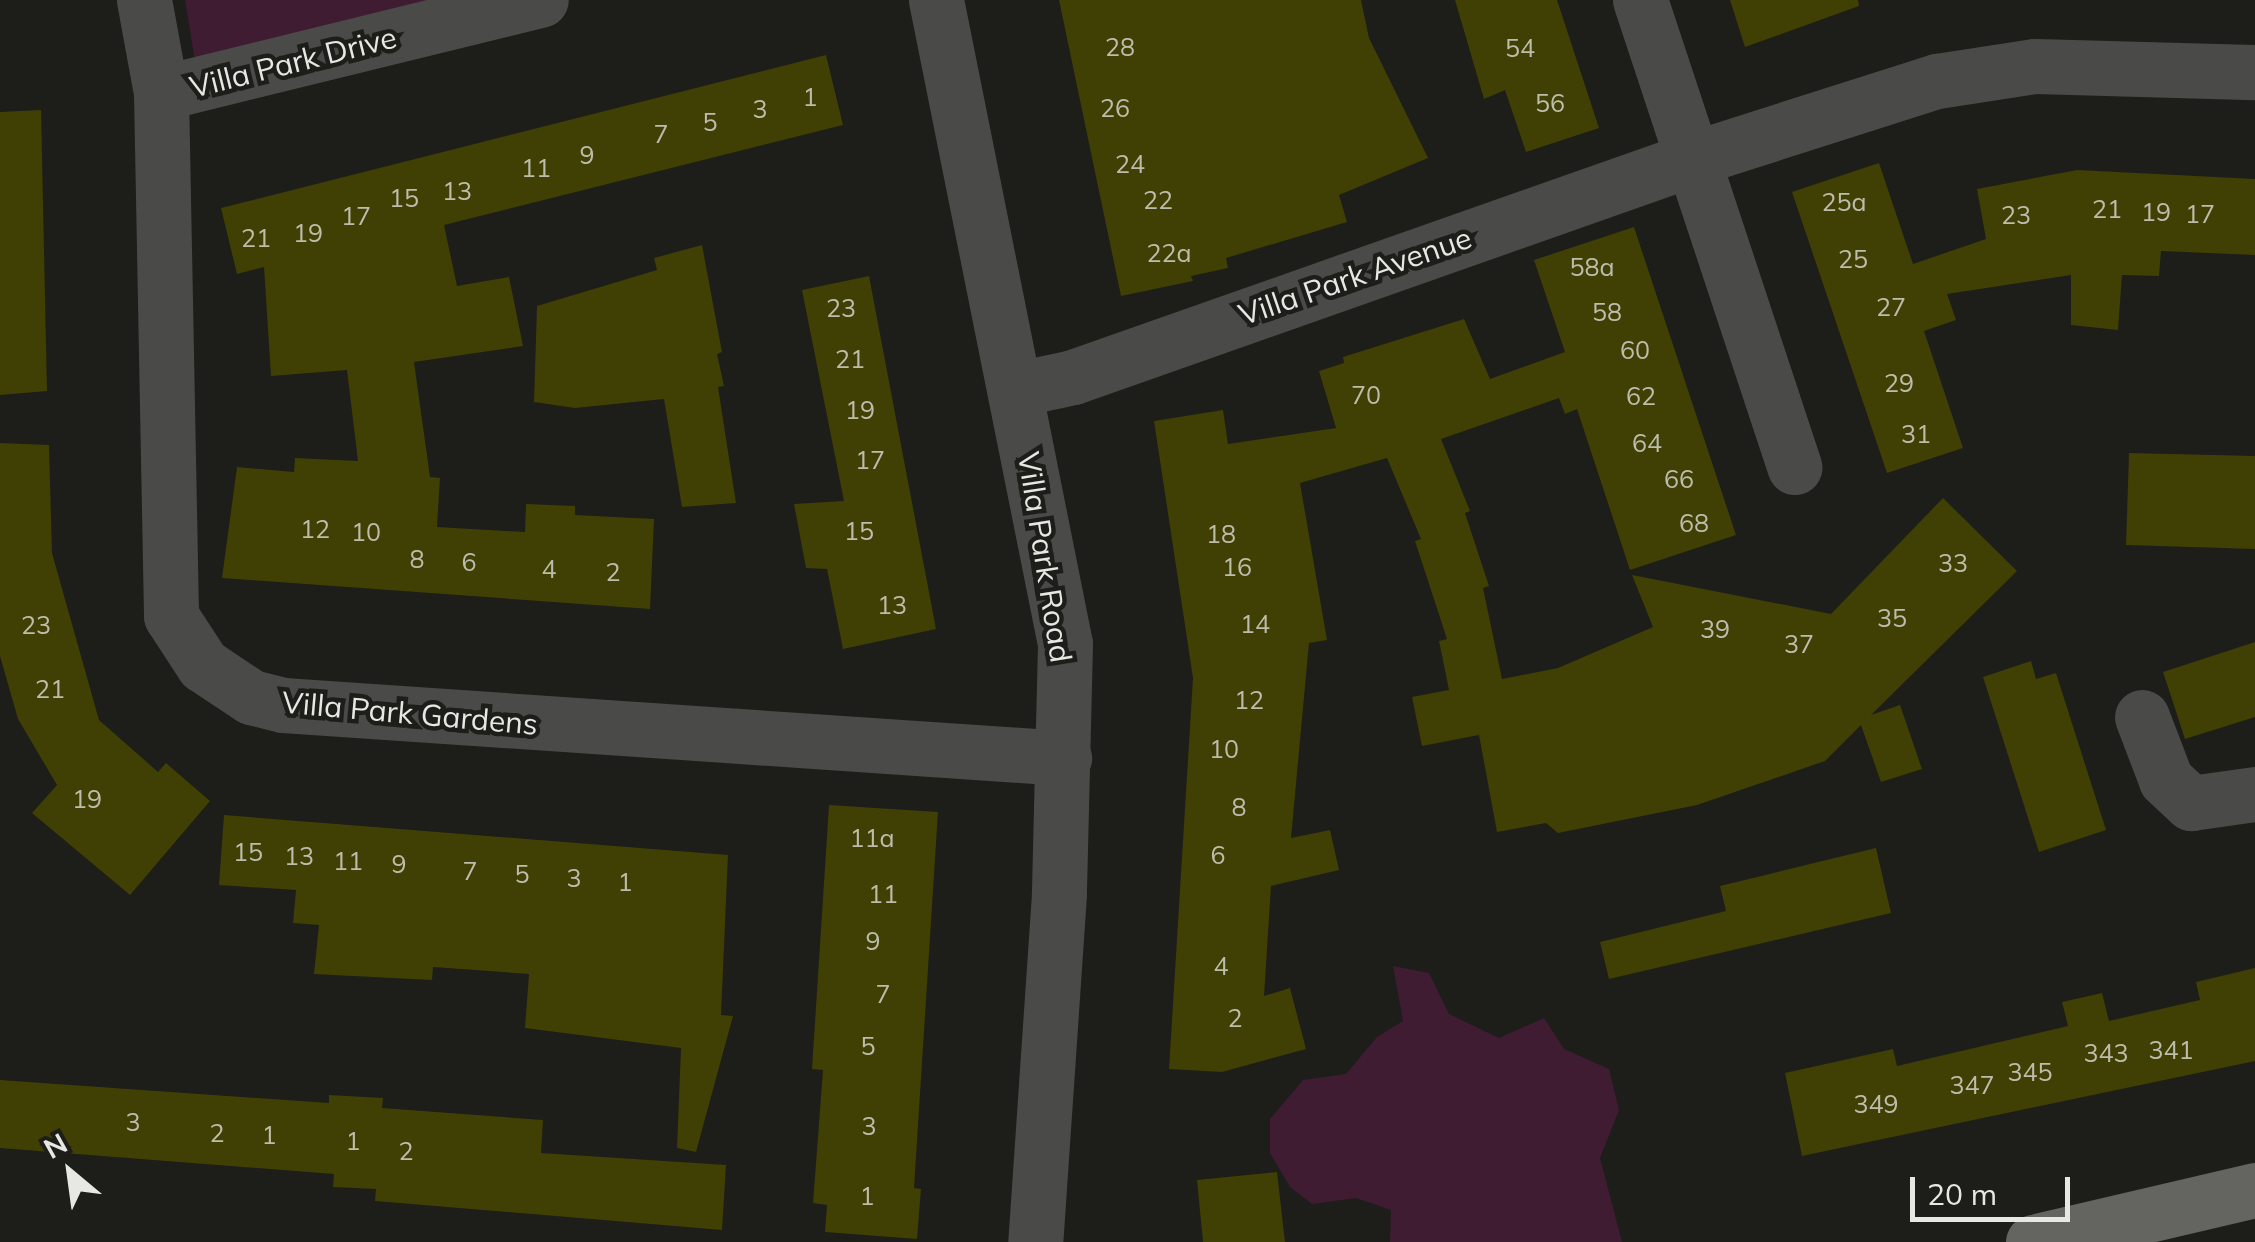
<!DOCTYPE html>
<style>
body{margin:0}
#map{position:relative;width:2255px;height:1242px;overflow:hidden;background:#1d1d19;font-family:Mulish,sans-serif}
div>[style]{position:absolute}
.green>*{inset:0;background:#3f1c32}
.building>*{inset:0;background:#403f04}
.street>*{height:55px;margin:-27.5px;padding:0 27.5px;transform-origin:27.5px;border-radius:27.5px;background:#4a4b48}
.secondary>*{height:55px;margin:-27.5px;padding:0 27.5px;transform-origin:27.5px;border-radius:27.5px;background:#646461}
span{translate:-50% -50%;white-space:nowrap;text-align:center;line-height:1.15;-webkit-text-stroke:9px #1d1d19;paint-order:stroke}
.number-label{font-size:25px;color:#bdbdac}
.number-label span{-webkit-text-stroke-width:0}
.street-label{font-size:30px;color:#e7e7e4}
.north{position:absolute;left:20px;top:1122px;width:100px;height:100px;-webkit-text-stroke:8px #1d1d19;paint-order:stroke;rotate:331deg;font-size:28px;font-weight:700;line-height:40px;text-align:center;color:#e7e7e4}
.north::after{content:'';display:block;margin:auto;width:35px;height:45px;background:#e7e7e4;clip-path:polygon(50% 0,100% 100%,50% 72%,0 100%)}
.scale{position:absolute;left:1910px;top:1177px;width:160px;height:45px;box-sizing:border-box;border:5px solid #e7e7e4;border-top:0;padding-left:12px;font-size:30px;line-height:35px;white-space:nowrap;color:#e7e7e4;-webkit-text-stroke:8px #1d1d19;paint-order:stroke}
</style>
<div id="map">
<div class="green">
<i style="clip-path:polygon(185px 0,460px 0,195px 61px)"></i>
<i style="clip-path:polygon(1393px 966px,1429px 973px,1449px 1014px,1499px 1038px,1544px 1018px,1564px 1049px,1609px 1069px,1619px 1110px,1600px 1158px,1622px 1242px,1390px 1242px,1391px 1210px,1356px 1198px,1312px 1204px,1290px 1187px,1270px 1153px,1270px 1119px,1303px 1080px,1346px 1074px,1377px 1037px,1403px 1021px)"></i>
</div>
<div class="building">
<i style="clip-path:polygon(1059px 0,1361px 0,1369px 38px,1428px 158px,1339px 195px,1347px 222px,1226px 258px,1228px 268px,1191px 276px,1193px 281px,1121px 296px)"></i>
<i style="clip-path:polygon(1455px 0,1557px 0,1599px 128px,1526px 152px,1505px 90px,1484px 99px)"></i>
<i style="clip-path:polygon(1730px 0,1858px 0,1859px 6px,1745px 47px)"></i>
<i style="clip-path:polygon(826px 55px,843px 125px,444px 225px,457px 286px,509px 277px,523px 346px,414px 362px,430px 477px,440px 478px,437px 527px,525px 532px,526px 504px,575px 506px,575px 515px,654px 519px,650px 609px,222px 578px,237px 467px,294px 472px,295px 458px,358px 461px,347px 370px,271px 376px,264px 267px,237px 274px,221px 208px)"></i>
<i style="clip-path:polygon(41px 110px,47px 391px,0 395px,0 112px)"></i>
<i style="clip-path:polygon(1879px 163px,1913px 264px,1986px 239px,1977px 189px,2077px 170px,2255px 179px,2255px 255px,2161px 251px,2159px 276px,2122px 275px,2118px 330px,2071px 325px,2071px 275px,1947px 294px,1956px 320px,1924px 331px,1963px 448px,1887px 473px,1792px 192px)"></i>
<i style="clip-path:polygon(1634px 227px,1736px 535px,1630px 570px,1577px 409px,1565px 414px,1559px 398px,1441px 439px,1470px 511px,1465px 513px,1489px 586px,1483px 588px,1502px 679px,1558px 668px,1653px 627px,1632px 575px,1831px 614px,1943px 498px,2017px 571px,1871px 715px,1900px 705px,1922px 769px,1881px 782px,1861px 725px,1825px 761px,1697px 805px,1558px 833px,1546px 823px,1497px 832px,1479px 735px,1422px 746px,1412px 697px,1449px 690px,1439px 641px,1447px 639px,1415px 541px,1421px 539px,1387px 458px,1300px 483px,1327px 640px,1309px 643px,1291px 838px,1330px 830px,1339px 870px,1271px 886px,1264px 996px,1290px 988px,1306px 1049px,1222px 1072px,1169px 1069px,1193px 678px,1154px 421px,1223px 410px,1228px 444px,1336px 428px,1319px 371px,1344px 363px,1343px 357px,1464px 319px,1490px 379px,1565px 352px,1534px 260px)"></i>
<i style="clip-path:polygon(702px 245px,722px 352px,717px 354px,724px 386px,718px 387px,736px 503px,682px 507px,664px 399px,575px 408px,534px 402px,537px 306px,657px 270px,654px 258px)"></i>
<i style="clip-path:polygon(869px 276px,936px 629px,843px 649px,827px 569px,806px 568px,794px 504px,844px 501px,802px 290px)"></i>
<i style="clip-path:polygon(0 443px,49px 445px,52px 553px,99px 720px,158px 772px,166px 763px,210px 801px,130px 895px,32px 813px,57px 785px,18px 719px,0 656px)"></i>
<i style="clip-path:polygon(2129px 453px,2255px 456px,2255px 549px,2126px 545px)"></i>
<i style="clip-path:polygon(2255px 642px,2255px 717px,2185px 739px,2163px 672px)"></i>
<i style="clip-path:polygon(2031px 661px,2036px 679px,2056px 673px,2106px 830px,2039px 852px,1983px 677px)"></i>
<i style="clip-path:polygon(829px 805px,938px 812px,914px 1188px,921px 1189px,917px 1239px,825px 1232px,827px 1205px,813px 1203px,823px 1070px,812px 1069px)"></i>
<i style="clip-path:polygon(224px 815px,728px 855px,721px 1015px,733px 1016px,696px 1152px,677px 1148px,681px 1048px,525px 1028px,529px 974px,433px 967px,432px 980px,314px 974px,319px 925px,293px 923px,296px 890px,219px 885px)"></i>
<i style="clip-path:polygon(1876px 848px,1891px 913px,1609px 979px,1600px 942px,1726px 911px,1720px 886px)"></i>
<i style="clip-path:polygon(2255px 968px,2255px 1061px,1802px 1156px,1785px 1073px,1893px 1049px,1897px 1066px,2068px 1026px,2062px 1002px,2102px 993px,2109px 1021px,2200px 1000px,2196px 982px)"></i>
<i style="clip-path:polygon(0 1080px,329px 1103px,329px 1095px,383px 1098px,382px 1108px,543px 1120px,541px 1153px,726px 1165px,722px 1230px,375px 1201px,376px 1189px,333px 1187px,334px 1174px,0 1148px)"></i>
<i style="clip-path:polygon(1277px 1172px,1285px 1242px,1203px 1242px,1197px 1180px)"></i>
</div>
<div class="street">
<i style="left:144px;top:0;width:95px;rotate:79.6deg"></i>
<i style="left:161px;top:93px;width:523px;rotate:88.9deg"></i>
<i style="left:171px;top:616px;width:59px;rotate:56.9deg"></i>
<i style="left:203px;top:665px;width:58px;rotate:33.7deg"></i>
<i style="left:251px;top:697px;width:33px;rotate:14deg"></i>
<i style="left:283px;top:705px;width:783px;rotate:3.88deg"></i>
<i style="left:936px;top:0;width:657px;rotate:78.67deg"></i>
<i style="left:1065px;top:644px;width:250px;rotate:91.4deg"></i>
<i style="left:1059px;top:894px;width:349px;rotate:93.9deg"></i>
<i style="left:1640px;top:0;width:492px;rotate:71.7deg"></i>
<i style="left:161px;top:93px;width:391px;rotate:-13.8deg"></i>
<i style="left:1017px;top:389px;width:57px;rotate:-12.1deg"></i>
<i style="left:1073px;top:377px;width:656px;rotate:-19.4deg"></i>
<i style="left:1692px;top:159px;width:257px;rotate:-17.7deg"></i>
<i style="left:1937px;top:81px;width:99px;rotate:-8.7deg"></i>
<i style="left:2035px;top:66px;width:220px;rotate:1.6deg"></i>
<i style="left:2142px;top:717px;width:67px;rotate:69.1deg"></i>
<i style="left:2166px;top:780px;width:34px;rotate:43deg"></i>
<i style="left:2191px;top:803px;width:65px;rotate:-8deg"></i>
</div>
<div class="secondary">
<i style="left:2033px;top:1242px;width:228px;rotate:-13.2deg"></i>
</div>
<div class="number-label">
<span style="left:1120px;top:47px">28</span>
<span style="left:1520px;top:48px">54</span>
<span style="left:810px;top:97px">1</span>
<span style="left:1550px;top:103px">56</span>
<span style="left:1115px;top:108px">26</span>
<span style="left:760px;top:109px">3</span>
<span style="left:710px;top:122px">5</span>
<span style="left:661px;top:134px">7</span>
<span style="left:587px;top:155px">9</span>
<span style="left:1130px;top:164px">24</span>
<span style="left:536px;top:168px">11</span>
<span style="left:457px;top:191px">13</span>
<span style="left:404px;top:198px">15</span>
<span style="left:1158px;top:200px">22</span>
<span style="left:1844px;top:202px">25a</span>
<span style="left:2107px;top:209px">21</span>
<span style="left:2156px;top:212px">19</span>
<span style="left:2200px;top:214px">17</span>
<span style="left:2016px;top:215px">23</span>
<span style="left:356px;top:216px">17</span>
<span style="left:308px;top:233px">19</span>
<span style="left:256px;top:238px">21</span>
<span style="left:1169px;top:253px">22a</span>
<span style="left:1853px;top:259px">25</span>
<span style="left:1592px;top:267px">58a</span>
<span style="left:1891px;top:307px">27</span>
<span style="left:841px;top:308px">23</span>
<span style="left:1607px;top:312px">58</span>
<span style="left:1635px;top:350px">60</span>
<span style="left:850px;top:359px">21</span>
<span style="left:1899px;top:383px">29</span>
<span style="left:1366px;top:395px">70</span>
<span style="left:1641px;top:396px">62</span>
<span style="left:860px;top:410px">19</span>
<span style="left:1916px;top:434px">31</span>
<span style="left:1647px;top:443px">64</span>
<span style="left:870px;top:460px">17</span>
<span style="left:1679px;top:479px">66</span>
<span style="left:1694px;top:523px">68</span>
<span style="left:315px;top:529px">12</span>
<span style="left:859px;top:531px">15</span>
<span style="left:366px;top:532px">10</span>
<span style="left:1221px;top:534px">18</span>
<span style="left:417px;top:559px">8</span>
<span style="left:469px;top:562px">6</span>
<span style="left:1953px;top:563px">33</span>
<span style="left:1237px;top:567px">16</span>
<span style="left:549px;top:569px">4</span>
<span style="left:613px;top:572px">2</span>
<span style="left:892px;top:605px">13</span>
<span style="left:1892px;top:618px">35</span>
<span style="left:1255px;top:624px">14</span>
<span style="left:36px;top:625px">23</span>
<span style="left:1715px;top:629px">39</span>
<span style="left:1799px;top:644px">37</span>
<span style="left:50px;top:689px">21</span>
<span style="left:1249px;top:700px">12</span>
<span style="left:1224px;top:749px">10</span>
<span style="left:87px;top:799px">19</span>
<span style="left:1239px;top:807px">8</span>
<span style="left:872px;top:838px">11a</span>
<span style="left:248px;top:852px">15</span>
<span style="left:1218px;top:855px">6</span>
<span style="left:299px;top:856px">13</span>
<span style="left:348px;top:861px">11</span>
<span style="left:399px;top:864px">9</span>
<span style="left:470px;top:871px">7</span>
<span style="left:522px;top:874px">5</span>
<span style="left:574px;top:878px">3</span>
<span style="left:625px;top:882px">1</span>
<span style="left:883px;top:894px">11</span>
<span style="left:873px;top:941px">9</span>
<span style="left:1221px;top:966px">4</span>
<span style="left:883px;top:994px">7</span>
<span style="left:1235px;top:1018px">2</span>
<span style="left:868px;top:1046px">5</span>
<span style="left:2171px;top:1050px">341</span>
<span style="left:2106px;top:1053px">343</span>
<span style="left:2030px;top:1072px">345</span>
<span style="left:1972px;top:1085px">347</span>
<span style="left:1876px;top:1104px">349</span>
<span style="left:133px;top:1122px">3</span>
<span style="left:869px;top:1126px">3</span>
<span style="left:217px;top:1133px">2</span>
<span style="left:269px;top:1135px">1</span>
<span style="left:353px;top:1141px">1</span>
<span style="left:406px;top:1151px">2</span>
<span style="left:867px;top:1196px">1</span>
</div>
<div class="street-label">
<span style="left:293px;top:62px;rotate:-14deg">Villa Park Drive</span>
<span style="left:1355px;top:276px;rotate:-19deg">Villa Park Avenue</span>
<span style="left:1045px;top:557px;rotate:81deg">Villa Park Road</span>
<span style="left:410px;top:713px;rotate:5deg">Villa Park Gardens</span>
</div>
<div class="north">N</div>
<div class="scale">20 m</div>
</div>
